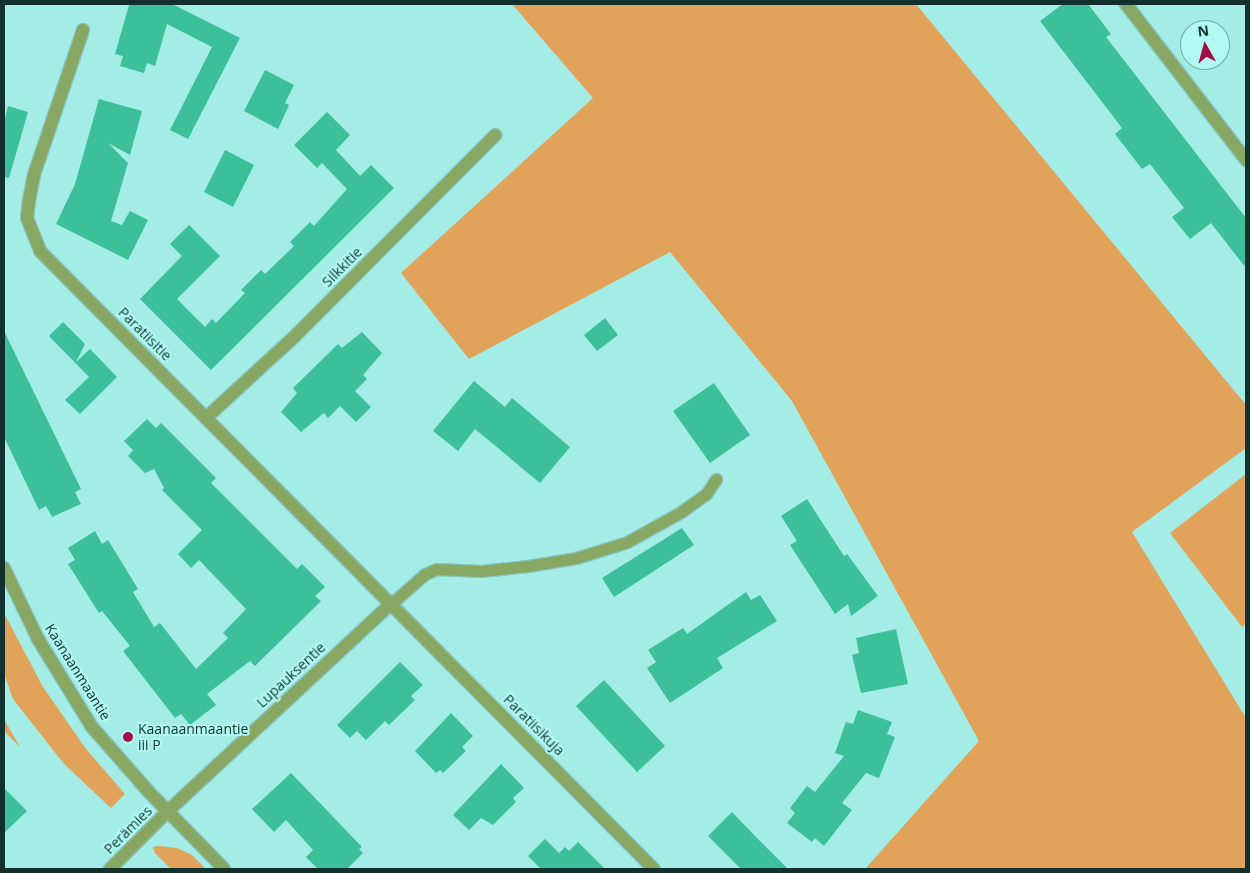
<!DOCTYPE html>
<meta charset="utf-8">
<style>
body{margin:0}
#map{position:relative;width:1250px;height:873px;overflow:hidden;background:#a4ece6;font-family:"Open Sans",sans-serif}
div>[style]{position:absolute}
.green>*{inset:0;background:#e1a25a}
.building>*{inset:0;background:#3cc099}
.roads{filter:drop-shadow(1px 0 #87c6c1) drop-shadow(-1px 0 #87c6c1) drop-shadow(0 1px #87c6c1) drop-shadow(0 -1px #87c6c1)}
.service>*{height:11px;margin:-5.5px;padding:0 5.5px;transform-origin:5.5px;border-radius:5.5px;background:#88a763}
.minor>*{height:12px;margin:-6px;padding:0 6px;transform-origin:6px;border-radius:6px;background:#88a763}
.tertiary>*{height:12px;margin:-6px;padding:0 6px;transform-origin:6px;border-radius:6px;background:#88a763}
.dots>*{width:14px;height:14px;translate:-50% -50%;box-sizing:border-box;border:2px solid #b1faf3;border-radius:50%}
span{translate:-50% -50%;white-space:nowrap;text-align:center;line-height:1.15;-webkit-text-stroke:4px #b1faf3;paint-order:stroke}
.street-label{font-size:14px;color:#11302e}
.poi-label{font-size:14px;color:#11302e}
.left{translate:0 -50%;text-align:left}
.frame{position:absolute;inset:0;border:5px solid #11302e;pointer-events:none}
.north{position:absolute;left:1180px;top:20px;width:50px;height:50px;box-sizing:border-box;background:#b1faf3;border:1px solid #71a9a4;border-radius:50%;rotate:353deg;font-size:14px;font-weight:700;line-height:20px;text-align:center;color:#11302e}
.north::after{content:'';display:block;margin:auto;width:18px;height:22px;background:#a40a44;clip-path:polygon(50% 0,100% 100%,50% 72%,0 100%)}
</style>
<div id="map">
<div class="green">
<i style="clip-path:polygon(512px 4px,916px 4px,1246px 405px,1246px 448px,1132px 532px,1246px 718px,1246px 869px,865px 869px,979px 741px,792px 401px,670px 252px,469px 359px,401px 273px,593px 98px)"></i>
<i style="clip-path:polygon(1246px 474px,1246px 623px,1242px 627px,1170px 533px)"></i>
<i style="clip-path:polygon(4px 613px,43px 687px,86px 749px,125px 794px,111px 808px,64px 764px,13px 699px,4px 673px)"></i>
<i style="clip-path:polygon(4px 719px,20px 747px,4px 731px)"></i>
<i style="clip-path:polygon(159px 846px,177px 848px,192px 855px,206px 869px,171px 869px,155px 853px,153px 847px)"></i>
</div>
<div class="building">
<i style="clip-path:polygon(126px 4px,172px 4px,240px 38px,188px 139px,170px 130px,212px 47px,167px 24px,155px 66px,147px 63px,144px 73px,120px 66px,123px 56px,115px 54px,129px 5px)"></i>
<i style="clip-path:polygon(1063px 4px,1088px 4px,1111px 34px,1106px 37px,1246px 218px,1246px 268px,1211px 223px,1190px 239px,1172px 217px,1184px 208px,1150px 164px,1142px 169px,1115px 134px,1122px 128px,1040px 21px)"></i>
<i style="clip-path:polygon(265px 70px,294px 85px,285px 103px,289px 105px,278px 129px,244px 111px)"></i>
<i style="clip-path:polygon(99px 99px,142px 111px,130px 155px,108px 143px,128px 163px,111px 221px,122px 225px,130px 211px,148px 220px,128px 260px,56px 224px,75px 184px)"></i>
<i style="clip-path:polygon(8px 106px,28px 112px,9px 178px,4px 177px,4px 123px)"></i>
<i style="clip-path:polygon(327px 112px,350px 135px,336px 150px,360px 176px,371px 165px,394px 188px,211px 370px,140px 299px,182px 256px,170px 244px,189px 225px,220px 256px,177px 299px,205px 327px,212px 319px,216px 323px,245px 293px,241px 290px,261px 270px,265px 274px,294px 246px,290px 242px,310px 222px,314px 226px,347px 189px,322px 163px,317px 168px,294px 145px)"></i>
<i style="clip-path:polygon(225px 150px,254px 165px,233px 207px,204px 192px)"></i>
<i style="clip-path:polygon(605px 318px,618px 335px,597px 351px,584px 335px)"></i>
<i style="clip-path:polygon(63px 322px,85px 344px,76px 362px,90px 349px,117px 377px,80px 414px,65px 400px,89px 377px,49px 336px)"></i>
<i style="clip-path:polygon(4px 331px,81px 489px,75px 492px,81px 504px,52px 517px,46px 506px,39px 510px,4px 437px)"></i>
<i style="clip-path:polygon(362px 332px,382px 353px,363px 375px,367px 379px,355px 391px,371px 407px,356px 422px,340px 406px,328px 418px,324px 413px,301px 432px,281px 412px,297px 393px,293px 388px,338px 344px,342px 348px)"></i>
<i style="clip-path:polygon(474px 381px,505px 407px,512px 398px,570px 447px,540px 483px,475px 429px,458px 451px,433px 431px)"></i>
<i style="clip-path:polygon(714px 383px,750px 435px,710px 463px,673px 411px)"></i>
<i style="clip-path:polygon(147px 419px,156px 428px,161px 423px,216px 478px,211px 483px,297px 569px,302px 564px,325px 587px,315px 596px,321px 601px,255px 666px,250px 661px,207px 694px,216px 705px,190px 725px,181px 714px,175px 718px,123px 651px,130px 646px,102px 611px,99px 613px,68px 564px,75px 560px,68px 548px,95px 531px,102px 544px,108px 540px,138px 589px,133px 592px,154px 627px,160px 623px,196px 669px,228px 638px,223px 633px,246px 609px,199px 560px,191px 568px,178px 554px,202px 530px,162px 490px,164px 488px,154px 469px,145px 473px,128px 456px,133px 450px,124px 441px)"></i>
<i style="clip-path:polygon(807px 499px,844px 556px,847px 554px,878px 596px,851px 616px,848px 604px,835px 614px,790px 545px,797px 541px,781px 516px)"></i>
<i style="clip-path:polygon(682px 528px,694px 545px,614px 597px,602px 578px)"></i>
<i style="clip-path:polygon(746px 592px,751px 600px,760px 595px,777px 621px,717px 658px,723px 668px,670px 703px,647px 668px,656px 662px,648px 650px,683px 628px,687px 634px)"></i>
<i style="clip-path:polygon(896px 629px,908px 684px,861px 693px,852px 655px,859px 653px,856px 638px)"></i>
<i style="clip-path:polygon(400px 662px,423px 685px,411px 696px,415px 700px,389px 725px,385px 721px,366px 740px,357px 731px,350px 738px,337px 725px)"></i>
<i style="clip-path:polygon(604px 680px,665px 746px,637px 772px,576px 706px)"></i>
<i style="clip-path:polygon(858px 710px,892px 722px,887px 734px,895px 737px,879px 778px,866px 773px,842px 803px,852px 810px,824px 846px,815px 838px,812px 842px,787px 823px,795px 813px,790px 808px,807px 786px,815px 792px,844px 756px,835px 753px,846px 722px,853px 724px)"></i>
<i style="clip-path:polygon(451px 713px,473px 736px,462px 747px,466px 751px,443px 773px,440px 770px,436px 773px,415px 751px)"></i>
<i style="clip-path:polygon(501px 764px,524px 788px,513px 798px,516px 802px,493px 825px,481px 818px,469px 830px,453px 815px)"></i>
<i style="clip-path:polygon(291px 773px,362px 847px,359px 849px,363px 853px,347px 869px,318px 869px,306px 857px,313px 850px,286px 820px,274px 832px,252px 809px)"></i>
<i style="clip-path:polygon(4px 788px,27px 811px,4px 833px)"></i>
<i style="clip-path:polygon(732px 812px,756px 837px,788px 869px,741px 869px,708px 836px)"></i>
<i style="clip-path:polygon(545px 839px,559px 853px,565px 847px,569px 851px,578px 842px,605px 869px,541px 869px,528px 856px)"></i>
</div>
<div class="roads">
<div class="service">
<i style="left:392px;top:603px;width:44px;rotate:-41.3deg"></i>
<i style="left:425px;top:574px;width:13px;rotate:-23deg"></i>
<i style="left:437px;top:569px;width:44px;rotate:2.6deg"></i>
<i style="left:481px;top:571px;width:47px;rotate:-6.1deg"></i>
<i style="left:528px;top:566px;width:49px;rotate:-9.5deg"></i>
<i style="left:576px;top:558px;width:53px;rotate:-17.4deg"></i>
<i style="left:627px;top:542px;width:62px;rotate:-29.1deg"></i>
<i style="left:681px;top:512px;width:31px;rotate:-36deg"></i>
<i style="left:706px;top:494px;width:18px;rotate:-56deg"></i>
</div>
<div class="minor">
<i style="left:1126px;top:4px;width:197px;rotate:52.4deg"></i>
<i style="left:83px;top:30px;width:153px;rotate:108.7deg"></i>
<i style="left:34px;top:175px;width:25px;rotate:101deg"></i>
<i style="left:29px;top:200px;width:18px;rotate:96deg"></i>
<i style="left:27px;top:218px;width:35px;rotate:68deg"></i>
<i style="left:40px;top:251px;width:871px;rotate:45.19deg"></i>
<i style="left:207px;top:417px;width:118px;rotate:-42.6deg"></i>
<i style="left:294px;top:337px;width:285px;rotate:-45.1deg"></i>
<i style="left:110px;top:869px;width:82px;rotate:-45deg"></i>
<i style="left:168px;top:811px;width:306px;rotate:-42.9deg"></i>
</div>
<div class="tertiary">
<i style="left:4px;top:568px;width:79px;rotate:64.4deg"></i>
<i style="left:38px;top:639px;width:103px;rotate:58.5deg"></i>
<i style="left:92px;top:727px;width:85px;rotate:48.8deg"></i>
<i style="left:148px;top:791px;width:109px;rotate:45.7deg"></i>
</div>
</div>
<div class="dots">
<i style="left:128px;top:737px;background:#a40a44"></i>
</div>
<div class="street-label">
<span style="left:342px;top:267px;rotate:-45deg">Silkkitie</span>
<span style="left:145px;top:334px;rotate:45deg">Paratiisitie</span>
<span style="left:78px;top:672px;rotate:58deg">Kaanaanmaantie</span>
<span style="left:291px;top:675px;rotate:-43deg">Lupauksentie</span>
<span style="left:534px;top:725px;rotate:45deg">Paratiisikuja</span>
<span style="left:128px;top:830px;rotate:-45deg">Perämies</span>
</div>
<div class="poi-label">
<span class="left" style="left:138px;top:737px">Kaanaanmaantie<br>iii P</span>
</div>
<div class="frame"></div>
<div class="north">N</div>
</div>
